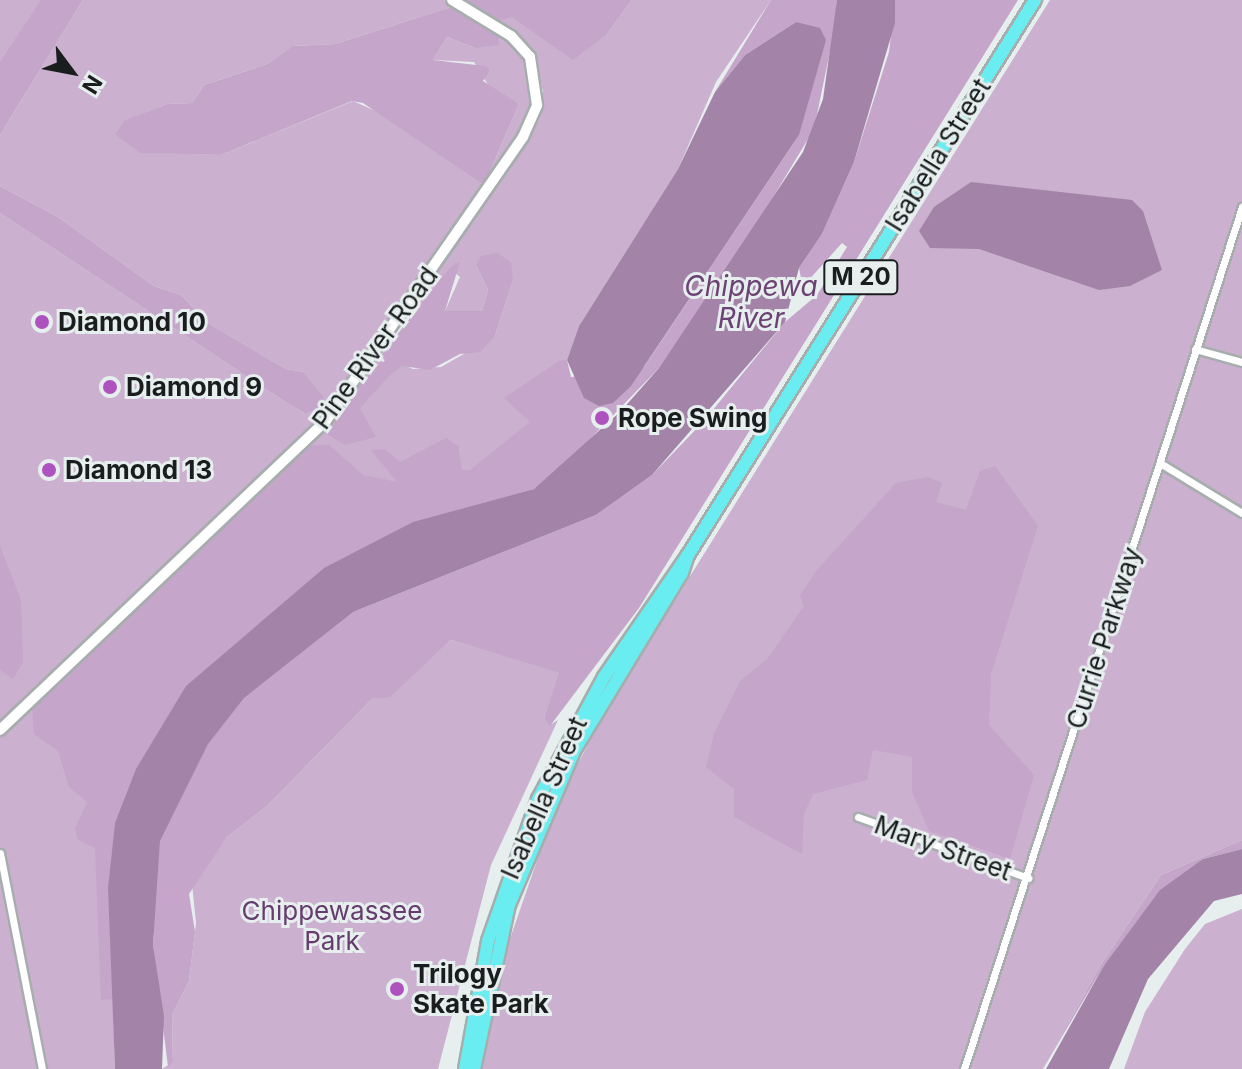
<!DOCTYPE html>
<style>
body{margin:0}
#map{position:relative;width:1242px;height:1069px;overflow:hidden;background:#e7eeee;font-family:Inter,sans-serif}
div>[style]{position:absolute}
.green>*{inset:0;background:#cbb0d0}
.forest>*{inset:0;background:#c5a5ca}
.water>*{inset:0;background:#a384a8}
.roads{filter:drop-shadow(2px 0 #a7adad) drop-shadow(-2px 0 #a7adad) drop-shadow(0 2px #a7adad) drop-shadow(0 -2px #a7adad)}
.street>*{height:7px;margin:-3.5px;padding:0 3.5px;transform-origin:3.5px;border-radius:3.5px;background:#fff}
.secondary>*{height:10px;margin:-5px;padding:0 5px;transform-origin:5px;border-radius:5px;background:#fff}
.highway>*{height:12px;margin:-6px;padding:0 6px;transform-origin:6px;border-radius:6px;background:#6aedf0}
.dots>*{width:22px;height:22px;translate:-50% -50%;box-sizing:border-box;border:4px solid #e7eeee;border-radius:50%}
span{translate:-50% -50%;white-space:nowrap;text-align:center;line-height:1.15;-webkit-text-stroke:6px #e7eeee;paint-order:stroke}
.shield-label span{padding:2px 6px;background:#e7eeee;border:2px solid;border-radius:6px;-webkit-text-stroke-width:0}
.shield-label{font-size:24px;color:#1a1d1d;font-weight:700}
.street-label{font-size:26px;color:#1a1d1d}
.poi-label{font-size:26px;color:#1a1d1d;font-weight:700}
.left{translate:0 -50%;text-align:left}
.park-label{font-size:26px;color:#663c6e}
.water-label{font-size:28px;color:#6c4274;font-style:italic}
.north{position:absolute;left:32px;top:32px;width:80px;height:80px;-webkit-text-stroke:6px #e7eeee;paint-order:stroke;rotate:122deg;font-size:22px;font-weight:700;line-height:32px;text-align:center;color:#1a1d1d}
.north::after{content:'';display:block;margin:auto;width:28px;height:36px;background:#1a1d1d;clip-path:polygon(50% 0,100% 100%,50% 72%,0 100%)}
</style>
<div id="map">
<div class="green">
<i style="clip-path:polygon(0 0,67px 0,0 113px)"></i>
<i style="clip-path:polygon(83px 0,444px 0,454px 6px,335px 44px,292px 46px,267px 64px,204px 85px,192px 103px,167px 104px,126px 120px,116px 134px,156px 153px,221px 155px,353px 101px,394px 119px,484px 185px,519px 104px,490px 88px,474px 62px,433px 60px,447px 37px,475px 48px,498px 34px,515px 46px,526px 63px,531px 105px,522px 128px,484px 185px,326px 412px,0 724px,0 213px,287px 403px,306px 414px,318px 409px,303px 372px,286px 369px,208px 323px,181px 295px,154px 286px,58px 217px,0 186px,0 135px)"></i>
<i style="clip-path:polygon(464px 0,602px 0,607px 34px,632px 0,771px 0,716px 82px,678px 169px,579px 326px,567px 360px,505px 398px,531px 422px,512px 438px,560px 470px,413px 522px,113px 999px,115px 1069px,0 1069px,0 737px,333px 422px,381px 355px,413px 369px,441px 367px,495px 336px,513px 280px,476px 265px,488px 290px,482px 311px,445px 311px,460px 277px,449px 268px,412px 318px,410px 311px,539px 120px,543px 92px,535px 55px)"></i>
<i style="clip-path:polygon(1050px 0,1242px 0,1242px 840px,1161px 875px,1100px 966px,1043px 1069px,482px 1069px,503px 959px,558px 800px,609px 706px)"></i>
<i style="clip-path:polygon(451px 640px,560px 673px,544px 718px,550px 725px,558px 720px,491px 865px,438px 1069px,162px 1069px,173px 1062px,172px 1015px,189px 981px,196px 923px,192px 884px,227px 837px,267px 806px,372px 699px,390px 696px)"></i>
<i style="clip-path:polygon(1242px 909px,1242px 1069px,1124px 1069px,1145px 1012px,1185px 949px,1205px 924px)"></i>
</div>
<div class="forest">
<i style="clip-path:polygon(41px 0,83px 0,0 135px,0 62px)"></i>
<i style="clip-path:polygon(464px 0,632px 0,607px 34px,573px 60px,512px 17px,498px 21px)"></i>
<i style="clip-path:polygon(771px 0,837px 0,835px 27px,814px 129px,752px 232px,659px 368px,560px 470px,534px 489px,451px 512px,324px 568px,186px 686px,115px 823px,108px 888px,113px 999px,101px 1000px,95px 848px,78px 840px,75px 829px,87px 802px,69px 787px,58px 751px,34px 734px,32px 705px,309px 445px,329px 445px,363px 475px,397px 482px,371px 450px,385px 449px,400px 462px,446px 438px,458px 446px,462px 470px,470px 470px,530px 422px,504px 398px,559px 361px,567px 360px,571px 377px,644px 367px,799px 135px,796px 22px,745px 55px,715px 92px)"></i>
<i style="clip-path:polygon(895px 0,1018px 0,639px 608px,550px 726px,544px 718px,559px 673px,451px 640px,390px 697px,372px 699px,267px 806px,227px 837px,189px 894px,195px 932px,189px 981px,172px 1015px,173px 1062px,168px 1067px,153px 945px,160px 841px,208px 744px,244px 698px,353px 612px,596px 515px,652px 475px,703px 422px,785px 322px,817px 295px,847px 247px,842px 243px,806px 283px,801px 278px,799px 268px,822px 234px,854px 162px,889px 52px)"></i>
<i style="clip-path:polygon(454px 6px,498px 34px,499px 45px,475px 48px,447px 37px,433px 60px,485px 66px,490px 70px,483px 81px,519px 104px,484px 185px,363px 103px,352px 101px,221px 155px,140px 153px,115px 134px,125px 120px,167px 104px,192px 103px,204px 85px,267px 64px,292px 46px,335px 44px)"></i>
<i style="clip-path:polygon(0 186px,58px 217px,154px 286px,181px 295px,208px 323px,286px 369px,303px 372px,324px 398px,318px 409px,306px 414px,287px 403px,0 213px)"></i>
<i style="clip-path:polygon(497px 253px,511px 262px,513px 280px,495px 336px,480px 352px,460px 354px,430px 370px,402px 366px,391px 374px,360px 408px,376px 437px,345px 445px,322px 431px,449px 268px,460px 262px,445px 311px,482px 311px,488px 290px,476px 265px,481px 256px)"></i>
<i style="clip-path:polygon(995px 466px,1038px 526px,991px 674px,989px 725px,1034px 775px,1010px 859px,929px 831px,912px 792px,912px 757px,873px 750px,867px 780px,813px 794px,804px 814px,802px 854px,734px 817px,734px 789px,706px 767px,714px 734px,740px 681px,768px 658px,804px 606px,800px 595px,817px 570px,896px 483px,928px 477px,942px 483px,936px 502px,966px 510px,980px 471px)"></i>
<i style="clip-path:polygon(0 546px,21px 600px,23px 662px,13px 679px,0 670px)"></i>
<i style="clip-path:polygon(1242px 840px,1242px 849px,1203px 859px,1103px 967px,1043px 1069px,1100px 966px,1161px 875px)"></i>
</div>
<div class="water">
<i style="clip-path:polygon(837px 0,895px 0,895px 23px,854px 162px,822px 234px,799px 268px,785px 322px,652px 475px,596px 515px,353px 612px,244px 698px,208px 744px,160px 841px,153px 945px,164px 1016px,162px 1069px,115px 1069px,108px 888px,115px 823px,136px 769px,186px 686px,324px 568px,413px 522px,534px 489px,621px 411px,659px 368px,803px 152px,823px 99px)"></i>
<i style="clip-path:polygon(796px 22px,820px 28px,826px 40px,799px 135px,631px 386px,613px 403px,599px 406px,584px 398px,567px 360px,579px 326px,678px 169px,715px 92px,745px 55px)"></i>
<i style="clip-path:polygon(971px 182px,1132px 200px,1143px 211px,1162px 270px,1130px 286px,1099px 290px,979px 249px,930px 248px,919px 231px,934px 207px)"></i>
<i style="clip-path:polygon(1242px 849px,1242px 894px,1214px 901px,1148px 979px,1109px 1069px,1046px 1069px,1103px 967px,1160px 890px,1203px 859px)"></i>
</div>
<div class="roads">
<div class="street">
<i style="left:1195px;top:349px;width:49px;rotate:15.5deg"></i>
<i style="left:1160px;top:463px;width:96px;rotate:31.4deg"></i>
<i style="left:858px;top:817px;width:181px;rotate:19.7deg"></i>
<i style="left:0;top:853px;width:220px;rotate:79deg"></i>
<i style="left:964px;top:1069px;width:906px;rotate:-72.13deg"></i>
</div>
<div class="secondary">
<i style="left:0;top:730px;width:448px;rotate:-43.5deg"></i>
<i style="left:325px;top:422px;width:347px;rotate:-55.2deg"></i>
<i style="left:523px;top:137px;width:35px;rotate:-66deg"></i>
<i style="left:537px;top:105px;width:49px;rotate:-98.3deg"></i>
<i style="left:530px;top:57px;width:28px;rotate:-132deg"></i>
<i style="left:511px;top:36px;width:69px;rotate:-148.6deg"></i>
</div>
<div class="highway">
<i style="left:465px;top:1069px;width:130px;rotate:-79.8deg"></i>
<i style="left:488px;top:941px;width:151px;rotate:-70.6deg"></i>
<i style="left:538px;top:799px;width:139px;rotate:-61.6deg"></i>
<i style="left:604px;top:677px;width:148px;rotate:-55.5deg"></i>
<i style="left:474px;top:1069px;width:168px;rotate:-78deg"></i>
<i style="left:509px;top:905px;width:167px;rotate:-67.1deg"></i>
<i style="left:574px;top:751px;width:208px;rotate:-58.8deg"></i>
<i style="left:682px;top:573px;width:19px;rotate:-72deg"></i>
<i style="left:688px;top:555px;width:655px;rotate:-57.99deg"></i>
</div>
</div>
<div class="dots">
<i style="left:42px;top:322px;background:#ad52be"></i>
<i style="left:110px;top:387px;background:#ad52be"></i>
<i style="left:602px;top:418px;background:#ad52be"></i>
<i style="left:49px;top:470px;background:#ad52be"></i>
<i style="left:397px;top:989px;background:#ad52be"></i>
</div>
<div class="shield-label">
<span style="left:861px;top:277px">M 20</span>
</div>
<div class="street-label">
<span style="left:938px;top:155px;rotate:-58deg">Isabella Street</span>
<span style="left:375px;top:348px;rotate:-54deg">Pine River Road</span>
<span style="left:1104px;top:638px;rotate:-72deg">Currie Parkway</span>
<span style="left:544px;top:798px;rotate:-66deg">Isabella Street</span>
<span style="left:943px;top:848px;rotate:20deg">Mary Street</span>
</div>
<div class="poi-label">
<span class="left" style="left:58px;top:322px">Diamond 10</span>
<span class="left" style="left:126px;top:387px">Diamond 9</span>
<span class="left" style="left:618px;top:418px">Rope Swing</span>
<span class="left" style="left:65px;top:470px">Diamond 13</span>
<span class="left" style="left:413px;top:989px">Trilogy<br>Skate Park</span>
</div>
<div class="park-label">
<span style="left:332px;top:926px">Chippewassee<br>Park</span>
</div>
<div class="water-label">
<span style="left:751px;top:302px">Chippewa<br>River</span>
</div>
<div class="north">N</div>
</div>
